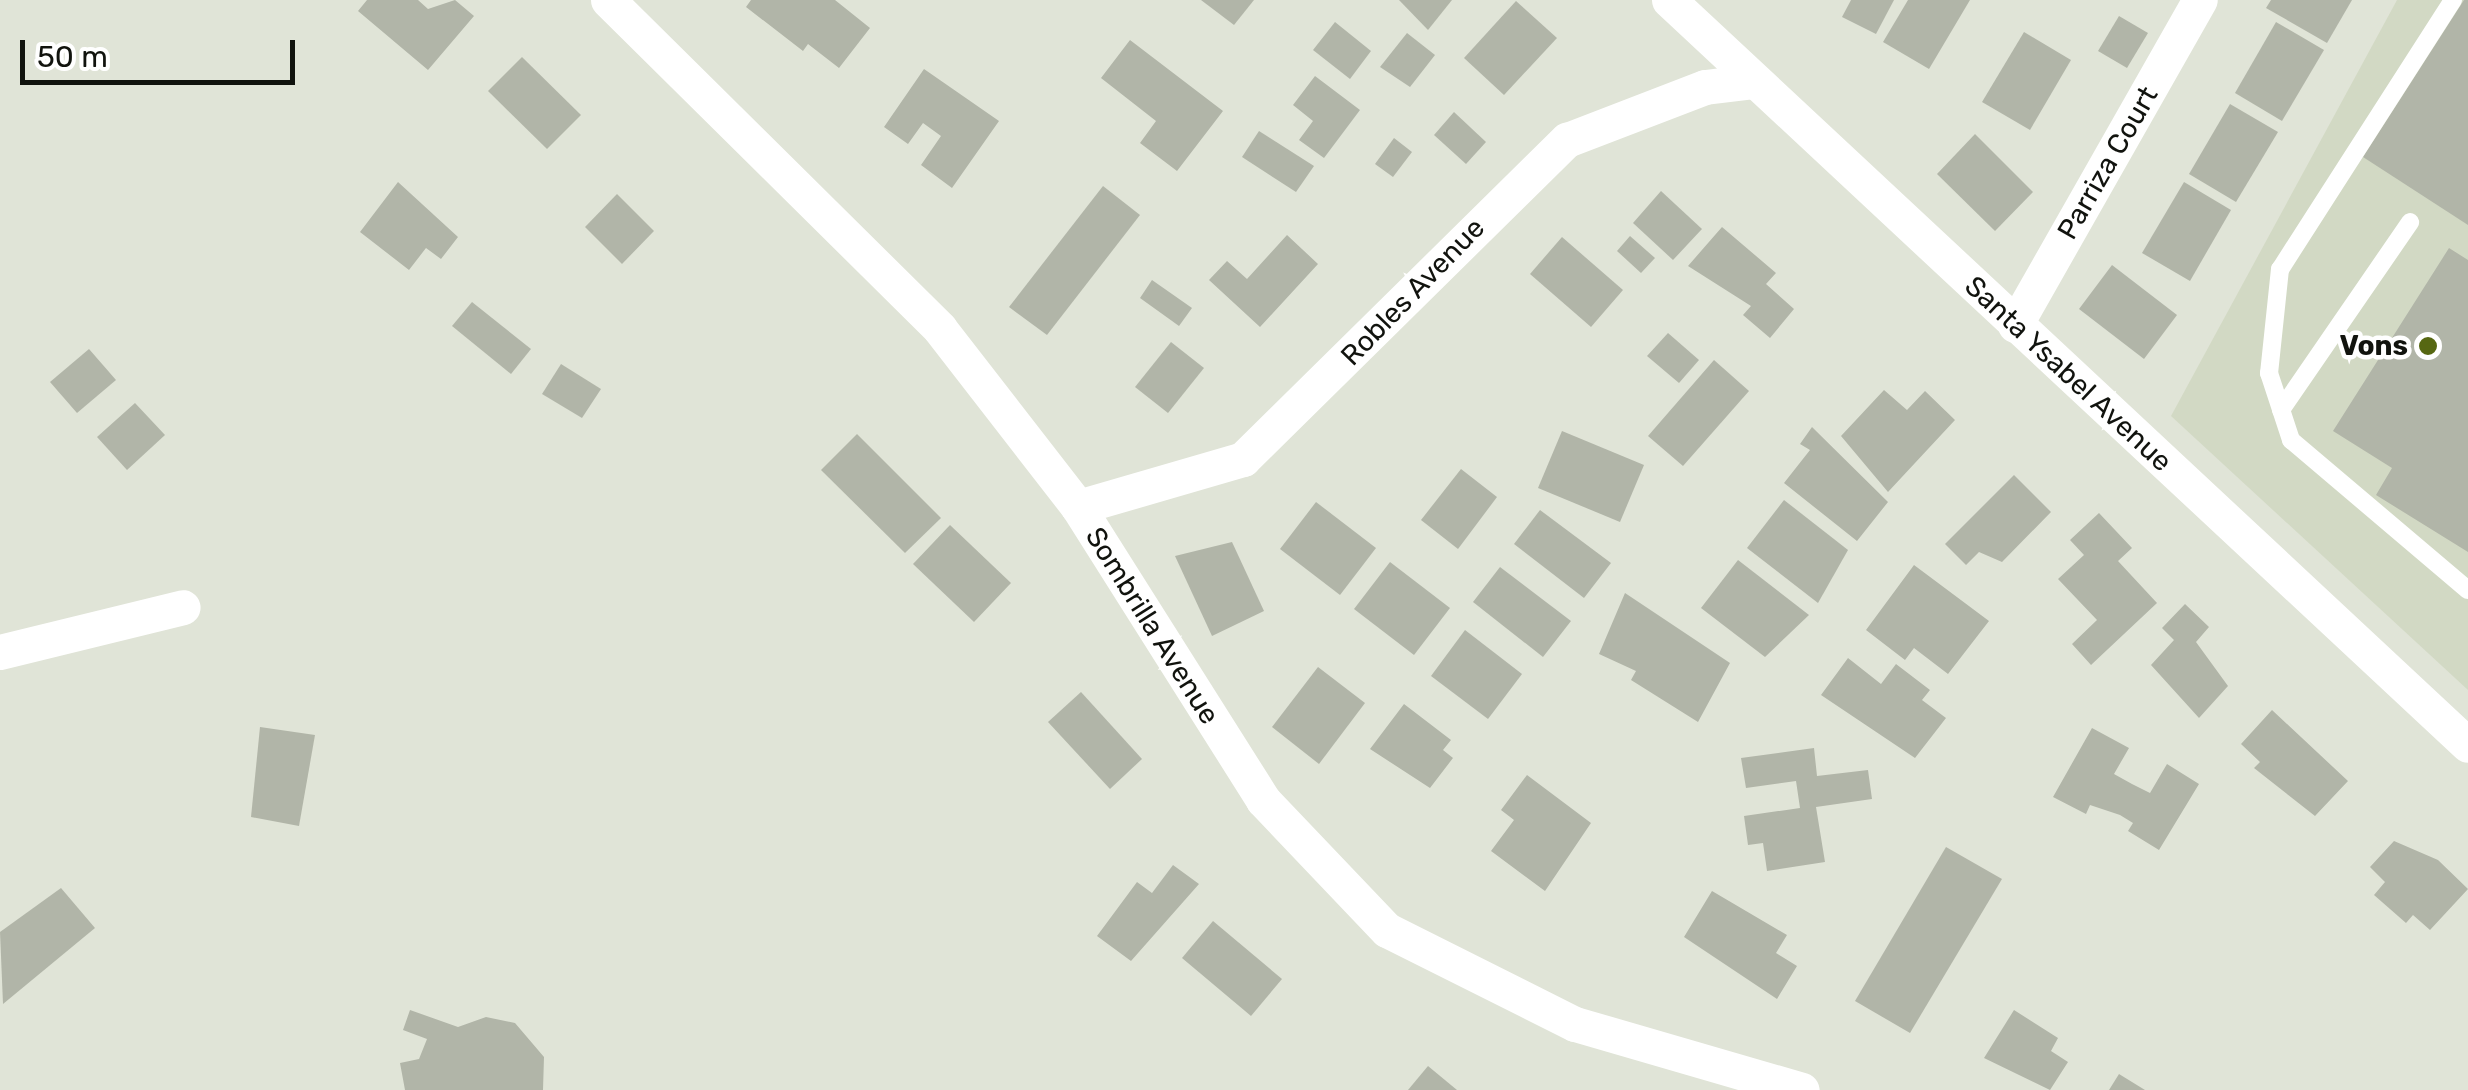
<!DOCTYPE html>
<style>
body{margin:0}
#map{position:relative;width:2468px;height:1090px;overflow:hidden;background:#e0e4d7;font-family:Rubik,sans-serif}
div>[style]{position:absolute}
.built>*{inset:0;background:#d2d9c4}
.building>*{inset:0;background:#b1b5a8}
.lane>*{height:18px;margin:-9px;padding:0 9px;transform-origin:9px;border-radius:9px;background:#fff}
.street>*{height:35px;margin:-17.5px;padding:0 17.5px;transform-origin:17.5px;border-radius:17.5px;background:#fff}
.dots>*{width:28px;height:28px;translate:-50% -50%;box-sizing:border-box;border:5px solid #fff;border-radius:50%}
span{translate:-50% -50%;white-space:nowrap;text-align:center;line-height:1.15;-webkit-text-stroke:9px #fff;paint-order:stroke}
.street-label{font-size:28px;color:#11130e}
.poi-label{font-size:28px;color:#11130e;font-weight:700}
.right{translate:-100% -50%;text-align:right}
.scale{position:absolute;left:20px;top:40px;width:275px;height:45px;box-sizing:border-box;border:5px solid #11130e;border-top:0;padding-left:12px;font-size:30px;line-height:35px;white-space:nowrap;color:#11130e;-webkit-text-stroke:8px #fff;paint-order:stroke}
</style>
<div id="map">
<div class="built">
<i style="clip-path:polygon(2397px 0,2468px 0,2468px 690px,2171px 416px)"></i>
</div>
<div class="building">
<i style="clip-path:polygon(367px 0,418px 0,428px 9px,455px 0,474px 16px,428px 70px,358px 11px)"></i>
<i style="clip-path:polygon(751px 0,835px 0,870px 28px,839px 68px,808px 44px,803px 51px,746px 7px)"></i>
<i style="clip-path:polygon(1201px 0,1254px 0,1234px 25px)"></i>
<i style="clip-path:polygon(1399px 0,1452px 0,1428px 30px)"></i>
<i style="clip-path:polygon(1851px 0,1894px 0,1876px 34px,1842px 17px)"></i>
<i style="clip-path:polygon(1908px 0,1970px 0,1929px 69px,1883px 42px)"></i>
<i style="clip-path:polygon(2271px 0,2352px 0,2327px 43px,2266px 8px)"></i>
<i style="clip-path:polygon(2464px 0,2468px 0,2468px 225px,2363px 157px)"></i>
<i style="clip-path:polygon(1516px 1px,1557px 38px,1504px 95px,1464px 58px)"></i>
<i style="clip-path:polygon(2119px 16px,2148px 33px,2127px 68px,2098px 51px)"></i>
<i style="clip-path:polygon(1335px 22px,1371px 51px,1350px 79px,1313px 50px)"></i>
<i style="clip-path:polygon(2276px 22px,2324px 50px,2282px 121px,2235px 93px)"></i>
<i style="clip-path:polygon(2024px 32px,2071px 60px,2030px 130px,1982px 102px)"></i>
<i style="clip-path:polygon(1407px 33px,1435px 55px,1410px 87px,1380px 67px)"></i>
<i style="clip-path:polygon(1130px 40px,1223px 111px,1177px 171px,1140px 143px,1156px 121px,1101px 78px)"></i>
<i style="clip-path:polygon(522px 57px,581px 115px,547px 149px,488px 91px)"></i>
<i style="clip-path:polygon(924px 69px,999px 121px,952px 188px,921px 165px,941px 136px,923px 123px,908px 144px,884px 127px)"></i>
<i style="clip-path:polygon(1315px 76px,1360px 110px,1324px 158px,1299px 140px,1313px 121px,1293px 105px)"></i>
<i style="clip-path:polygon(2230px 104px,2278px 132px,2236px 202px,2189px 174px)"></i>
<i style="clip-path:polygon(1454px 112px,1486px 142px,1466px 164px,1434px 135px)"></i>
<i style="clip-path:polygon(1259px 131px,1314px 166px,1296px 192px,1242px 157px)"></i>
<i style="clip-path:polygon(1975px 134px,2033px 192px,1995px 231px,1937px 174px)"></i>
<i style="clip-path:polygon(1394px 138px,1412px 152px,1393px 177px,1375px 164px)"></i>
<i style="clip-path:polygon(398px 182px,458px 237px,441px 259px,426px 248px,409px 270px,360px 232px)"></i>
<i style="clip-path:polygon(2184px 182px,2231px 210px,2190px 281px,2142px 253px)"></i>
<i style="clip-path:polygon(1103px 186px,1140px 215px,1047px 335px,1009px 307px)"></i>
<i style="clip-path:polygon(1661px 191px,1702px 229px,1673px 260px,1633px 223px)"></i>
<i style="clip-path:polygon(617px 194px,654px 231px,622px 264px,585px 227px)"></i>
<i style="clip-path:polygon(1722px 227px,1776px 273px,1766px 284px,1794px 309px,1770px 338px,1743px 315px,1751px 306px,1688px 266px)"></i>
<i style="clip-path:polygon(1287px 235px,1318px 264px,1260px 327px,1209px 280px,1227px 261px,1247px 279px)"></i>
<i style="clip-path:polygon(1630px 236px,1655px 258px,1641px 273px,1617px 251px)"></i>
<i style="clip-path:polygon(1562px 237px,1623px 290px,1591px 327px,1530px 274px)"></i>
<i style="clip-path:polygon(2449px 248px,2468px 260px,2468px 552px,2376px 495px,2392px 468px,2333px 431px)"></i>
<i style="clip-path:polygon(2112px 265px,2177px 315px,2144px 359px,2079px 309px)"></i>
<i style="clip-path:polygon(1152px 280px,1192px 308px,1179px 326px,1140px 298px)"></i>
<i style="clip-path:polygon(472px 302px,531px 349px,511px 374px,452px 326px)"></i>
<i style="clip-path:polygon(1668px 333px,1699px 360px,1679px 383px,1647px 356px)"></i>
<i style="clip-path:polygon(1171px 342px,1204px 368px,1168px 413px,1135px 387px)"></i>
<i style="clip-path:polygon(89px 349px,116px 380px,77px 413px,50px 382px)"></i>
<i style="clip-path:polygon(1714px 360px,1749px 391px,1683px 466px,1648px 436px)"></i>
<i style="clip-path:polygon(561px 364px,601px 389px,582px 418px,542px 394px)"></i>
<i style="clip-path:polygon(1884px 390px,1907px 410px,1925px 391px,1955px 420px,1888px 492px,1841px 436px)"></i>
<i style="clip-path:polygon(135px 403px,165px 435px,127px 470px,97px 437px)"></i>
<i style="clip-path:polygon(1812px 427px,1888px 502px,1857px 541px,1784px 483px,1810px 450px,1800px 444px)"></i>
<i style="clip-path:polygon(1562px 431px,1644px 465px,1620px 522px,1538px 488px)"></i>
<i style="clip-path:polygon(857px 434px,941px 518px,905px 553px,821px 470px)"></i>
<i style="clip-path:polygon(1461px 469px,1497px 497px,1458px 549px,1421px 520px)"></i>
<i style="clip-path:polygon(2014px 475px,2051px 512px,2002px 562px,1979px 552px,1966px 565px,1945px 544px)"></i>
<i style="clip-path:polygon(1784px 500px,1848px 550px,1818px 603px,1747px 548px)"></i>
<i style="clip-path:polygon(1316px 502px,1376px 548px,1340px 595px,1280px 549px)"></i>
<i style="clip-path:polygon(1540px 510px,1611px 563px,1584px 598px,1514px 544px)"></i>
<i style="clip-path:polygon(2099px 513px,2132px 548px,2118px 561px,2157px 603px,2091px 665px,2072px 644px,2097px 620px,2058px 579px,2084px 555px,2070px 540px)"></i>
<i style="clip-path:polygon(950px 525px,1011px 583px,974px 622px,913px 564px)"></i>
<i style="clip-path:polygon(1232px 542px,1264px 611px,1212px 636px,1175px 556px)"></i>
<i style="clip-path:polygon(1738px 560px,1809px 615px,1765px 657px,1701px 608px)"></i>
<i style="clip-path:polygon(1390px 562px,1450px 608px,1414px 655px,1354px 609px)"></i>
<i style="clip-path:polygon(1914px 565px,1989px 621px,1948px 674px,1914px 648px,1905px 660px,1866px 630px)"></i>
<i style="clip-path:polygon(1500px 567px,1571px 621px,1543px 657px,1473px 602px)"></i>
<i style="clip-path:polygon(1625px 593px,1730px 663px,1698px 722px,1631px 680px,1636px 671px,1599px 654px)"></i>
<i style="clip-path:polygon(2185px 604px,2209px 627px,2196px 642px,2228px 686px,2199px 718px,2151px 665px,2174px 640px,2162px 628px)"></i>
<i style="clip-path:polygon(1465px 630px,1522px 674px,1488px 719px,1431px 676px)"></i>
<i style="clip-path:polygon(1848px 658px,1881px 684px,1896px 664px,1930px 690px,1922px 700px,1946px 718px,1915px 758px,1821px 695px)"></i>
<i style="clip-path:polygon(1318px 667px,1365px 703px,1319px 764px,1272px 727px)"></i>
<i style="clip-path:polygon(1081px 692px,1142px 759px,1110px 789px,1048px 722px)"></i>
<i style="clip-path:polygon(1404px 704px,1451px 740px,1443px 750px,1453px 758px,1430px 788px,1370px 749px)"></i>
<i style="clip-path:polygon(2272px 710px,2348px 781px,2315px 816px,2254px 768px,2260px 762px,2241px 744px)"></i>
<i style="clip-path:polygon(260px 727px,315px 735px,299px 826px,251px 817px)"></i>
<i style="clip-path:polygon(2092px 728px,2129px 748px,2114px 774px,2132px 784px,2150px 793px,2167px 764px,2199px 784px,2159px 850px,2128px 831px,2133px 823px,2120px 815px,2090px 805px,2086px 814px,2053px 797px)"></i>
<i style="clip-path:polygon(1814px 748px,1817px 776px,1868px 770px,1872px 799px,1816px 807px,1825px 862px,1767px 871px,1763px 843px,1748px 845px,1744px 816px,1800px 808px,1796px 781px,1746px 788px,1741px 758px)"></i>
<i style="clip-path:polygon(1527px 775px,1591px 823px,1545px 891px,1491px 851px,1514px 820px,1501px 810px)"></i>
<i style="clip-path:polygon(2394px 841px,2438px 860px,2468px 889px,2430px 930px,2413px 915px,2406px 923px,2374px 895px,2385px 882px,2370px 867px)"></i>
<i style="clip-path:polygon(1946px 847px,2002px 879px,1910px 1033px,1855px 1001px)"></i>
<i style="clip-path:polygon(1173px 865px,1199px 884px,1131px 961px,1097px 936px,1137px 882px,1152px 893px)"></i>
<i style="clip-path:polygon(61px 888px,95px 928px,3px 1004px,0 932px)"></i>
<i style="clip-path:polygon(1712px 891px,1787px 935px,1776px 953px,1797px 966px,1777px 999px,1684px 937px)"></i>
<i style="clip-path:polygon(1213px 921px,1282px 979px,1251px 1016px,1182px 958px)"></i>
<i style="clip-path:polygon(410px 1010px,458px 1027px,486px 1017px,515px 1023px,544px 1057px,543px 1090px,405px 1090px,400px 1063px,419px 1059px,427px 1039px,403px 1030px)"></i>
<i style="clip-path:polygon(2014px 1010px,2058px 1038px,2051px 1051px,2068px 1062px,2050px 1090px,1984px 1058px)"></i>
<i style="clip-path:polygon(1428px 1066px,1457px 1090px,1408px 1090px)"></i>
<i style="clip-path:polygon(2119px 1074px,2145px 1090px,2109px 1090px)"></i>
</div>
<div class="lane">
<i style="left:2453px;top:0;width:320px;rotate:122.7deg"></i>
<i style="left:2280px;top:269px;width:105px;rotate:96deg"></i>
<i style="left:2269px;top:373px;width:71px;rotate:71.8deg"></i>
<i style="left:2291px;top:440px;width:232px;rotate:40.3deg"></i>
<i style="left:2281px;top:410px;width:228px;rotate:-55.5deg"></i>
</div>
<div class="street">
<i style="left:608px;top:0;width:467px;rotate:44.7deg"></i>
<i style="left:940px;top:329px;width:225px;rotate:52.2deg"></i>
<i style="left:1078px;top:507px;width:347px;rotate:57.7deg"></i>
<i style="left:1263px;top:800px;width:180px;rotate:46.4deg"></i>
<i style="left:1387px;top:930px;width:210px;rotate:26.6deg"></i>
<i style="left:1575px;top:1024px;width:236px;rotate:16.2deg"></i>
<i style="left:1669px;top:0;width:1092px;rotate:43deg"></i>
<i style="left:2015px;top:325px;width:374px;rotate:-60.4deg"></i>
<i style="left:1078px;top:507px;width:172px;rotate:-16.2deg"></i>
<i style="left:1243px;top:459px;width:455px;rotate:-44.6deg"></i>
<i style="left:1567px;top:140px;width:148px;rotate:-21deg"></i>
<i style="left:1705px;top:87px;width:48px;rotate:-7.1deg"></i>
<i style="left:0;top:652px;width:188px;rotate:-13.8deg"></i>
</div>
<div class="dots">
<i style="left:2428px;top:346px;background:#566712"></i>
</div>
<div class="street-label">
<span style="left:2108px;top:163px;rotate:-60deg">Parriza Court</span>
<span style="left:1413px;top:292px;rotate:-46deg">Robles Avenue</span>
<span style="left:2068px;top:374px;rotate:43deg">Santa Ysabel Avenue</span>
<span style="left:1152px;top:626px;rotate:58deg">Sombrilla Avenue</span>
</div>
<div class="poi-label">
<span class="right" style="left:2408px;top:346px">Vons</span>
</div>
<div class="scale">50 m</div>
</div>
